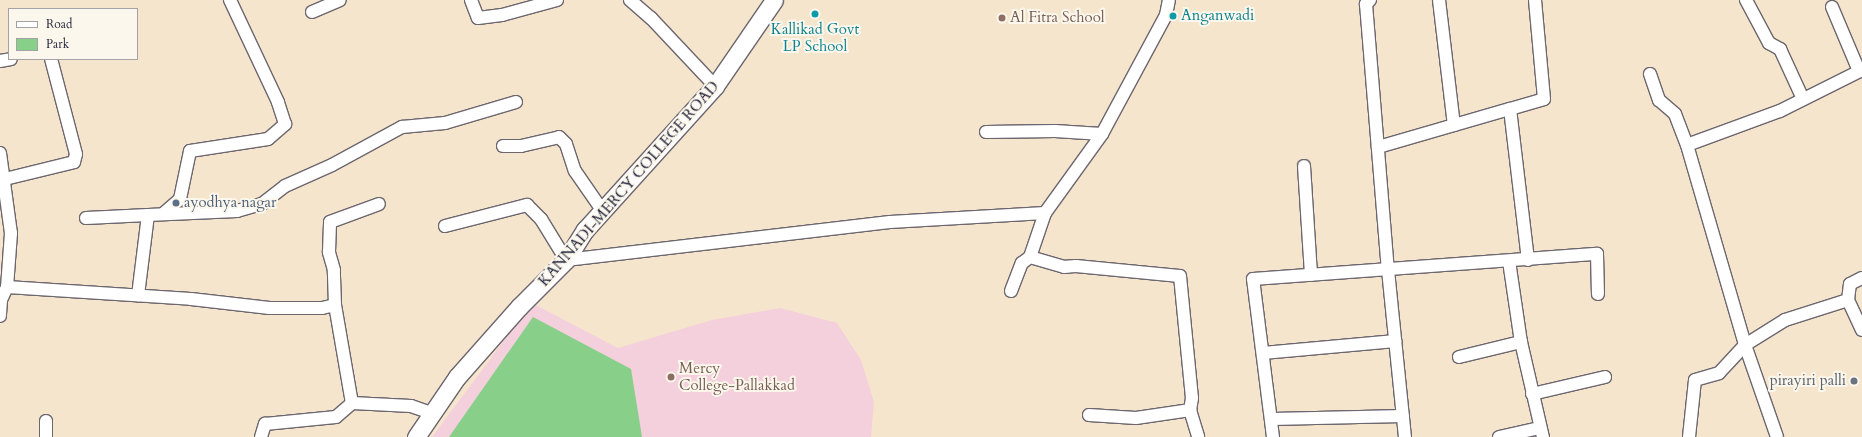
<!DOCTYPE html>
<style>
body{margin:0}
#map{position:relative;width:1862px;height:437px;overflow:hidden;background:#f6e5cd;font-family:Cardo,serif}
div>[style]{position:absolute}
.built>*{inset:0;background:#f4cfdc}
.green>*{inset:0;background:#88cf8a}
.roads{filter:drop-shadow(1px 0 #6c666e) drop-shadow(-1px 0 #6c666e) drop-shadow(0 1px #6c666e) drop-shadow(0 -1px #6c666e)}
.street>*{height:12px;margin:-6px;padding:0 6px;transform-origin:6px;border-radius:6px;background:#fff}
.secondary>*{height:17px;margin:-8.5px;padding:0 8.5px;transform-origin:8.5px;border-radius:8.5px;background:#fff}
.dots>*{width:11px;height:11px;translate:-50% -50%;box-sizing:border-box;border:2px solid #fbf7ec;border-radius:50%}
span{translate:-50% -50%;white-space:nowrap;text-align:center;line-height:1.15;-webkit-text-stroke:4px #fbf7ec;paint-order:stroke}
.culture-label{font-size:15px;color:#0d838f}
.left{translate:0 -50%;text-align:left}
.education-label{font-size:15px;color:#785e54}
.street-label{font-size:15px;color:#22223b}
.service-label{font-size:15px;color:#4e5e75}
.worship-label{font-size:15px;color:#5b616d}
.right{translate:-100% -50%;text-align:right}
.legend{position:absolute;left:8px;top:8px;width:130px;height:52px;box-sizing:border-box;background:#fbf7ec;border:1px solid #a4a2a5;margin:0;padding:5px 7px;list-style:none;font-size:12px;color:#22223b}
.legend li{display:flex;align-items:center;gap:8px;height:20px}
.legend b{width:20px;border:1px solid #a4a2a5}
</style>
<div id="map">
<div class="built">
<i style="clip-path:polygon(532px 303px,618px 348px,712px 320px,780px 308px,837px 323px,861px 360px,874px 402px,871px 437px,432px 437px)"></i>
</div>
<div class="green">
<i style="clip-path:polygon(533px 317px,631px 369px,642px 437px,449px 437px)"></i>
</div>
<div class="roads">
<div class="street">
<i style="left:471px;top:0;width:19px;rotate:69deg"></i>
<i style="left:478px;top:18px;width:24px;rotate:-7deg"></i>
<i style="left:502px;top:15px;width:57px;rotate:-15.3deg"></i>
<i style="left:630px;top:0;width:28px;rotate:41deg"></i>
<i style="left:651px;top:18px;width:93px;rotate:46.7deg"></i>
<i style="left:1370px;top:0;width:6px;rotate:135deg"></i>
<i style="left:1366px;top:4px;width:267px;rotate:85.3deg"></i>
<i style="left:1388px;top:270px;width:168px;rotate:84.2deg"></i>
<i style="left:1439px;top:0;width:126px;rotate:83.2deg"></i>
<i style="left:1746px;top:0;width:49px;rotate:61.9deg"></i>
<i style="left:1769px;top:43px;width:13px;rotate:29deg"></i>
<i style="left:1780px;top:49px;width:55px;rotate:65.3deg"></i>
<i style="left:1832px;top:7px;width:69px;rotate:67.1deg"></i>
<i style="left:312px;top:12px;width:30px;rotate:-23deg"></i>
<i style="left:0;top:61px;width:11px;rotate:-10deg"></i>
<i style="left:1650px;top:74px;width:28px;rotate:71deg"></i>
<i style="left:1659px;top:100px;width:21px;rotate:41deg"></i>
<i style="left:1675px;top:114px;width:33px;rotate:69deg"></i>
<i style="left:1687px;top:145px;width:208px;rotate:73.8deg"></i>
<i style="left:1745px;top:345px;width:97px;rotate:70.8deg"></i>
<i style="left:986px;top:132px;width:69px;rotate:-0.8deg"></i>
<i style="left:1055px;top:131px;width:47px;rotate:3.7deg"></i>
<i style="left:1687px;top:145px;width:99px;rotate:-20.1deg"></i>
<i style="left:1780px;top:111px;width:92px;rotate:-26.6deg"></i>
<i style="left:503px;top:146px;width:18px"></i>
<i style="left:521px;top:146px;width:39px;rotate:-13deg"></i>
<i style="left:559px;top:137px;width:10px;rotate:45deg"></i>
<i style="left:566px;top:144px;width:28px;rotate:72deg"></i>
<i style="left:575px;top:171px;width:47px;rotate:55.3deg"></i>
<i style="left:1378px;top:147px;width:137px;rotate:-16.1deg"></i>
<i style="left:0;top:153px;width:81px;rotate:82.2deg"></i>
<i style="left:11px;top:233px;width:54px;rotate:94.2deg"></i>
<i style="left:7px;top:287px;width:14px;rotate:115deg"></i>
<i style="left:1px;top:300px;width:16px;rotate:94deg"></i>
<i style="left:1304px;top:166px;width:109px;rotate:86.3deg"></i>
<i style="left:5px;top:179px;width:71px;rotate:-13.8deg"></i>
<i style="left:74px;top:162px;width:8px;rotate:-76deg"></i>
<i style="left:76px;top:154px;width:98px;rotate:-104.7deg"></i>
<i style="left:164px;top:213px;width:21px;rotate:-41deg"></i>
<i style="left:180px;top:199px;width:49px;rotate:-78.2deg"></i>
<i style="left:190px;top:151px;width:79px;rotate:-8.7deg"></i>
<i style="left:268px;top:139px;width:23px;rotate:-41deg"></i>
<i style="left:285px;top:124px;width:23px;rotate:-108deg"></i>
<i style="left:278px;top:102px;width:113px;rotate:-115.2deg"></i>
<i style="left:148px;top:215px;width:89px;rotate:-2.6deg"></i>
<i style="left:237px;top:211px;width:26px;rotate:-16deg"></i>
<i style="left:262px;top:204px;width:29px;rotate:-38deg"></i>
<i style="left:285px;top:186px;width:51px;rotate:-24.1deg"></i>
<i style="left:332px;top:165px;width:80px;rotate:-28.5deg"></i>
<i style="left:402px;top:127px;width:43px;rotate:-5.3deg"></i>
<i style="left:445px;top:123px;width:74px;rotate:-16.5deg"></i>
<i style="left:86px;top:218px;width:62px;rotate:-2.8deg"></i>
<i style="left:148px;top:215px;width:81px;rotate:97.1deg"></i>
<i style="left:445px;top:226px;width:85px;rotate:-14.4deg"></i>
<i style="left:527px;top:205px;width:20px;rotate:45deg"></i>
<i style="left:541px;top:219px;width:48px;rotate:58.6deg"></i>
<i style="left:566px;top:260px;width:326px;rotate:-6.7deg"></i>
<i style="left:890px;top:222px;width:155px;rotate:-3.3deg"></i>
<i style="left:1030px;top:257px;width:35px;rotate:16deg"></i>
<i style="left:1064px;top:267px;width:12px;rotate:-5deg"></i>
<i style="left:1076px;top:266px;width:104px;rotate:5.5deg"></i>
<i style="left:1180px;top:276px;width:123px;rotate:84.4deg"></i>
<i style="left:1192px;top:398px;width:12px;rotate:99deg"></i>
<i style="left:1190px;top:410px;width:28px;rotate:73deg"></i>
<i style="left:1528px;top:260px;width:152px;rotate:-96.8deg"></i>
<i style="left:1510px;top:109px;width:35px;rotate:-16deg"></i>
<i style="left:1544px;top:99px;width:99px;rotate:-95.2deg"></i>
<i style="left:1509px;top:261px;width:82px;rotate:81.6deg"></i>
<i style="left:1521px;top:342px;width:98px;rotate:77deg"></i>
<i style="left:7px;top:287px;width:184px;rotate:3.7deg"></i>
<i style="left:191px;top:299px;width:79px;rotate:6.6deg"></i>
<i style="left:269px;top:308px;width:53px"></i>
<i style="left:322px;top:308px;width:13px;rotate:-13deg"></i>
<i style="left:335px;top:305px;width:35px;rotate:-92deg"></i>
<i style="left:334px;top:270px;width:19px;rotate:-106deg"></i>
<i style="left:329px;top:252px;width:30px;rotate:-88deg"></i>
<i style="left:330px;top:222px;width:52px;rotate:-20.2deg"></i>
<i style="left:1011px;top:291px;width:30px;rotate:-69deg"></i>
<i style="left:1022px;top:263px;width:10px;rotate:-37deg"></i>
<i style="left:1030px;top:257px;width:46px;rotate:-71.2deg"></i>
<i style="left:1045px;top:213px;width:97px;rotate:-54.2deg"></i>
<i style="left:1102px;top:134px;width:135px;rotate:-61.7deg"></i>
<i style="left:1166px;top:15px;width:15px;rotate:-79deg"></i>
<i style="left:1848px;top:300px;width:16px;rotate:-83deg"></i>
<i style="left:1850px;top:284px;width:13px;rotate:-27deg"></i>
<i style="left:335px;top:305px;width:99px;rotate:80.2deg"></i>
<i style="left:1263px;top:353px;width:133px;rotate:-5.2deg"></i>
<i style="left:1459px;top:357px;width:64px;rotate:-13.6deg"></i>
<i style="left:1532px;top:394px;width:75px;rotate:-13.1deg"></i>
<i style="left:1089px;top:415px;width:47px;rotate:3.7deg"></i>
<i style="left:1136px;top:418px;width:55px;rotate:-8.4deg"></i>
<i style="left:1272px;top:419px;width:131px;rotate:-1.3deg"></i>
<i style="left:46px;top:437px;width:16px;rotate:-90deg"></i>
<i style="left:261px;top:437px;width:14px;rotate:-73deg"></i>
<i style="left:265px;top:424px;width:71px;rotate:-5.6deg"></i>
<i style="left:336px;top:417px;width:21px;rotate:-41deg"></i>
<i style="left:352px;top:403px;width:59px;rotate:2.9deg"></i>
<i style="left:411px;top:406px;width:21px;rotate:19deg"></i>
<i style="left:1273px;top:437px;width:159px;rotate:-97.2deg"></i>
<i style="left:1253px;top:279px;width:345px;rotate:-4.2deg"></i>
<i style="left:1597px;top:254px;width:40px;rotate:88.6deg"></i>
<i style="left:1499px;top:437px;width:42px;rotate:-12.4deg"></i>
<i style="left:1689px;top:437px;width:57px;rotate:-84deg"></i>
<i style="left:1695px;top:380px;width:25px;rotate:-16deg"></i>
<i style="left:1719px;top:373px;width:38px;rotate:-47deg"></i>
<i style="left:1745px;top:345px;width:47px;rotate:-32deg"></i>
<i style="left:1785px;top:320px;width:66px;rotate:-17.6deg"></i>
<i style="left:1848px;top:300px;width:33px;rotate:65deg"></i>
</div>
<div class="secondary">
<i style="left:416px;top:437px;width:73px;rotate:-55.7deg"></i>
<i style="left:457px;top:377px;width:94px;rotate:-48.5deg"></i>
<i style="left:519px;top:307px;width:66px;rotate:-45deg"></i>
<i style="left:566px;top:260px;width:36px;rotate:-58deg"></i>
<i style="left:585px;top:230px;width:194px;rotate:-47.9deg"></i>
<i style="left:715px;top:86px;width:104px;rotate:-55.5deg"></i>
</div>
</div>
<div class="dots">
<i style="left:815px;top:14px;background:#0f9aa8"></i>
<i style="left:1173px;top:16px;background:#0f9aa8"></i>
<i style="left:1002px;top:18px;background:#8d6e63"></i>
<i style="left:176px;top:203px;background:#5c6f8a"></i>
<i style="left:671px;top:377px;background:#8d6e63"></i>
<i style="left:1854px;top:381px;background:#6b7280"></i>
</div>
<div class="culture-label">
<span class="left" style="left:1181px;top:16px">Anganwadi</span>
<span style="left:815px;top:38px">Kallikad Govt<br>LP School</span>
</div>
<div class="education-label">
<span class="left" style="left:1010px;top:18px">Al Fitra School</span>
<span class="left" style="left:679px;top:377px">Mercy<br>College-Pallakkad</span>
</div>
<div class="street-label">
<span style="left:629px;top:184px;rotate:-49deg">KANNADI-MERCY COLLEGE ROAD</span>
</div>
<div class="service-label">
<span class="left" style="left:184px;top:203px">ayodhya nagar</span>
</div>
<div class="worship-label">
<span class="right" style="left:1846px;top:381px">pirayiri palli</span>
</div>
<ul class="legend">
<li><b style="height:5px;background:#fff"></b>Road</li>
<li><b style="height:11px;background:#88cf8a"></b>Park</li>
</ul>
</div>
